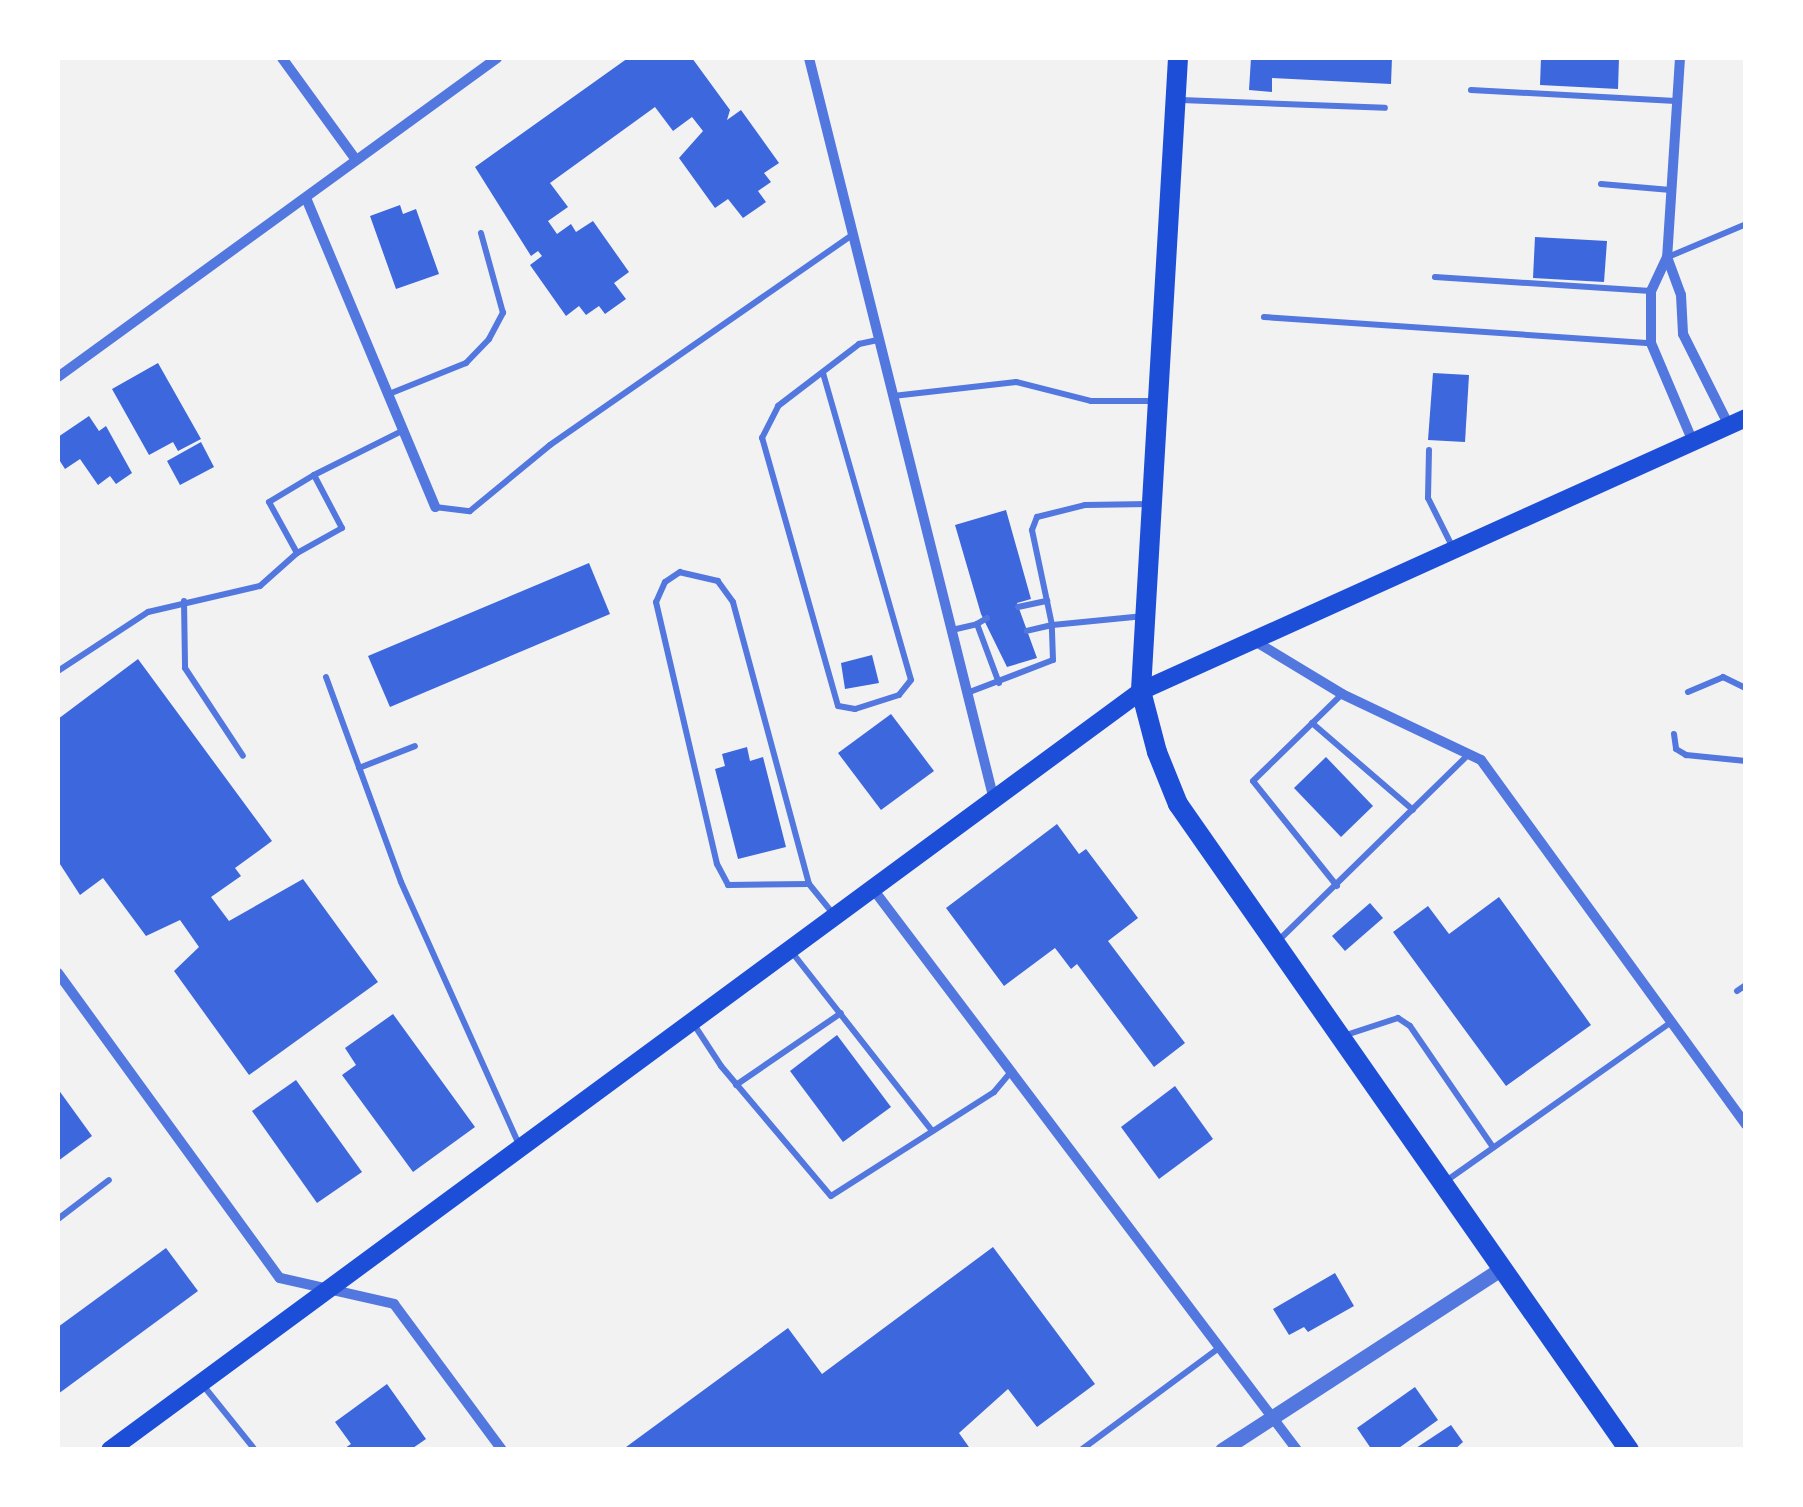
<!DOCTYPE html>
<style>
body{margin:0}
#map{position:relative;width:1803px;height:1507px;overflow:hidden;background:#f2f2f2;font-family:Merriweather,serif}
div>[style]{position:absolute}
.building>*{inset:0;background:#3d67dc}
.service>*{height:6px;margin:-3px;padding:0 3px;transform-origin:3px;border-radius:3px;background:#5277de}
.minor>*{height:10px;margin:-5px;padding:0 5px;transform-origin:5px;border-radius:5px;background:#5277de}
.tertiary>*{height:15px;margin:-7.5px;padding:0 7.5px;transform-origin:7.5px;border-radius:7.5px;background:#5277de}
.secondary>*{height:18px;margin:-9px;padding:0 9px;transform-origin:9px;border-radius:9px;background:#1d4ed8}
.primary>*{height:20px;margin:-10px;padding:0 10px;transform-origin:10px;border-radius:10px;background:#1d4ed8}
span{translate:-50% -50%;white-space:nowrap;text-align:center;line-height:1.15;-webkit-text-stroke:8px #fff;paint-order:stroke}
.frame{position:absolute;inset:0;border:60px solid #fff;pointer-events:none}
</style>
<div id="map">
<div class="building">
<i style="clip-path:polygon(628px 58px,692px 58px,730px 110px,727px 120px,741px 110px,779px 163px,764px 173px,771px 182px,758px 191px,766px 202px,743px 218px,728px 199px,715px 208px,679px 158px,703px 131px,692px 117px,673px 131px,655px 107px,550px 183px,568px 207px,548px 221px,557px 234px,571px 224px,576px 232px,593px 221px,629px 272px,614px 283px,626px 299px,605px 314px,599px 306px,586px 315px,579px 306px,566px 316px,530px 265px,542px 256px,538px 251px,531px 256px,475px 167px)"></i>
<i style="clip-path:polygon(1251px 58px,1392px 58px,1391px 84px,1272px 78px,1272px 92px,1249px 90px)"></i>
<i style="clip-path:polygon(1541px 58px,1619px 58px,1618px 89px,1540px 85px)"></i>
<i style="clip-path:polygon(400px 205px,403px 214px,416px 209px,439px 274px,396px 289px,370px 216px)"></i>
<i style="clip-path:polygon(1535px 237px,1607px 241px,1604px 282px,1533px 278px)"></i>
<i style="clip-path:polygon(158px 363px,201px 439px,178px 451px,173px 442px,149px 455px,112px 389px)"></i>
<i style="clip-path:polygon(1433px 373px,1469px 375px,1465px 442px,1428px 440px)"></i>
<i style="clip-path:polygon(89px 416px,99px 431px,106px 426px,132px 473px,116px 484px,110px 476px,98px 485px,80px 459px,65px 469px,58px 458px,58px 437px)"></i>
<i style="clip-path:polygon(201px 442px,214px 467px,180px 485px,167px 461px)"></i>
<i style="clip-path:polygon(1006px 510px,1031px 599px,1017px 603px,1037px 658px,1007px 667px,981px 614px,955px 525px)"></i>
<i style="clip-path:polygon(589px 563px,610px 614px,390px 707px,368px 656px)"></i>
<i style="clip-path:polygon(872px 655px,879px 683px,845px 689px,841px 663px)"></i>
<i style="clip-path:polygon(138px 659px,272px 841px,235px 868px,241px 876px,211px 897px,229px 921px,303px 879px,378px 982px,249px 1075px,174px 971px,199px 947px,180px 920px,146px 936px,103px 878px,80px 895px,58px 861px,58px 719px)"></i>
<i style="clip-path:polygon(891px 714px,934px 771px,881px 810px,838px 753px)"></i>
<i style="clip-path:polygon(747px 747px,750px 761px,763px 757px,786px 847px,738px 859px,715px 769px,725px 766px,722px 754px)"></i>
<i style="clip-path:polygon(1326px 757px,1373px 806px,1341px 837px,1294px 788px)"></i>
<i style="clip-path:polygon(1057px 824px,1079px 854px,1086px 849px,1138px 918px,1108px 941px,1185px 1043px,1154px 1067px,1077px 964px,1071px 969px,1055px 948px,1004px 986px,946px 908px)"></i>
<i style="clip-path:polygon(1499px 897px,1591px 1025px,1506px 1086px,1393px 932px,1428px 906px,1449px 934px)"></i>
<i style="clip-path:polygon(1370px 903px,1383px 918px,1345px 951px,1332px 936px)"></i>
<i style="clip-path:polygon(393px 1014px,475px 1127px,413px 1172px,342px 1075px,356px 1065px,345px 1048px)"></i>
<i style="clip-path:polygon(837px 1035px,891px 1107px,843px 1142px,790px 1071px)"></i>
<i style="clip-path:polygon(296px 1080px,362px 1172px,317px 1203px,252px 1111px)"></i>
<i style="clip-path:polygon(1175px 1086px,1213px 1139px,1159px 1179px,1121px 1127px)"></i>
<i style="clip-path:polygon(58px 1089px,92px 1136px,58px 1161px)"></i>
<i style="clip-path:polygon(993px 1247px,1095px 1384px,1037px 1427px,1008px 1389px,959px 1433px,971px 1450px,622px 1450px,788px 1328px,822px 1374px)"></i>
<i style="clip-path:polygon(166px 1248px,198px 1291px,58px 1394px,58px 1327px)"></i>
<i style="clip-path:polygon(1335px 1273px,1354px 1306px,1308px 1332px,1304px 1327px,1289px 1335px,1273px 1309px)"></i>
<i style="clip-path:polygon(387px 1384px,426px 1439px,410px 1450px,342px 1450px,351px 1444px,335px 1422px)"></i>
<i style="clip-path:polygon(1415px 1387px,1438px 1420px,1396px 1450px,1372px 1450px,1357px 1428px)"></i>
<i style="clip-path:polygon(1451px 1425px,1463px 1442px,1454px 1450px,1413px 1450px)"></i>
</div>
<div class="service">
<i style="left:1471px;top:90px;width:205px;rotate:3.1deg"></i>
<i style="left:1181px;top:100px;width:204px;rotate:2.2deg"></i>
<i style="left:1601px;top:184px;width:70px;rotate:4.9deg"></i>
<i style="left:1668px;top:257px;width:85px;rotate:-22.9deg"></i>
<i style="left:1435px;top:277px;width:216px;rotate:3.7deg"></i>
<i style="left:1264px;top:317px;width:387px;rotate:3.9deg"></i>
<i style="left:823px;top:373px;width:319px;rotate:74deg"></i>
<i style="left:911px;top:680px;width:19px;rotate:129deg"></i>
<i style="left:899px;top:695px;width:46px;rotate:162.3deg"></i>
<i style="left:855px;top:709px;width:17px;rotate:-170deg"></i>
<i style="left:838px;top:706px;width:279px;rotate:-105.8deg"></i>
<i style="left:762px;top:438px;width:36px;rotate:-63deg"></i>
<i style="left:778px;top:406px;width:102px;rotate:-37.4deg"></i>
<i style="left:859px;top:344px;width:19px;rotate:-12deg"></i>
<i style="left:389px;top:394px;width:83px;rotate:-21.9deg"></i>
<i style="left:466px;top:363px;width:33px;rotate:-46deg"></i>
<i style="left:489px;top:339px;width:30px;rotate:-62deg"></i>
<i style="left:503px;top:313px;width:83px;rotate:-105.4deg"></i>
<i style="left:893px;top:396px;width:124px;rotate:-6.5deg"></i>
<i style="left:1016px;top:382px;width:77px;rotate:14.2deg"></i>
<i style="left:1091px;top:401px;width:62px"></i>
<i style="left:1429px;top:450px;width:48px;rotate:91.2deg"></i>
<i style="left:1428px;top:498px;width:56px;rotate:63.4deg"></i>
<i style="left:314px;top:475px;width:60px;rotate:62.2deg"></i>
<i style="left:342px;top:528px;width:51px;rotate:150.9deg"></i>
<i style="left:297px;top:553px;width:58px;rotate:-118.8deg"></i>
<i style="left:269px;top:502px;width:52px;rotate:-31deg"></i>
<i style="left:314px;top:475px;width:98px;rotate:-26.6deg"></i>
<i style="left:435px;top:507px;width:35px;rotate:7deg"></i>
<i style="left:470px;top:511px;width:104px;rotate:-39.5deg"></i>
<i style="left:550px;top:445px;width:368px;rotate:-34.8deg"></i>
<i style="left:184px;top:601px;width:67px;rotate:89.1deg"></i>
<i style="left:185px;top:668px;width:105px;rotate:56.6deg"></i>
<i style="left:1018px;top:607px;width:30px;rotate:-12deg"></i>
<i style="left:1144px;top:616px;width:92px;rotate:174.4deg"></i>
<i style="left:1052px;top:625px;width:97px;rotate:-101.9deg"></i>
<i style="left:1032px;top:530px;width:14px;rotate:-69deg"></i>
<i style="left:1037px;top:517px;width:49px;rotate:-14deg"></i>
<i style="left:1085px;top:505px;width:65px;rotate:-0.9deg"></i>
<i style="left:987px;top:618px;width:12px;rotate:149deg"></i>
<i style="left:977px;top:624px;width:63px;rotate:69.6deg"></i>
<i style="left:952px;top:630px;width:26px;rotate:-13deg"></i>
<i style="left:58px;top:671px;width:108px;rotate:-33.2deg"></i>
<i style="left:148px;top:612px;width:115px;rotate:-13.1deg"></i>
<i style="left:260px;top:586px;width:50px;rotate:-41.7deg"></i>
<i style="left:326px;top:677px;width:218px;rotate:69.9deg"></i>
<i style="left:401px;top:882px;width:290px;rotate:65.8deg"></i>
<i style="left:1688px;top:692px;width:38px;rotate:-23deg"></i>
<i style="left:1723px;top:677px;width:25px;rotate:26deg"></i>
<i style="left:967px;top:693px;width:92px;rotate:-21deg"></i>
<i style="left:1053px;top:660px;width:35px;rotate:-92deg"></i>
<i style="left:1052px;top:625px;width:26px;rotate:167deg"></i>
<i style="left:1746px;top:713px;width:34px;rotate:90deg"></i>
<i style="left:1312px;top:723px;width:133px;rotate:40.7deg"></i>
<i style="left:1674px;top:734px;width:15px;rotate:82deg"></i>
<i style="left:1676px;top:749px;width:12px;rotate:31deg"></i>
<i style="left:1686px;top:755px;width:60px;rotate:5.7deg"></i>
<i style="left:359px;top:768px;width:60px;rotate:-21.4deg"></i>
<i style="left:809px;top:884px;width:292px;rotate:-105.1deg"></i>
<i style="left:733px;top:602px;width:26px;rotate:-126deg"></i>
<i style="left:718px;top:581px;width:39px;rotate:-167deg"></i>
<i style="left:680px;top:572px;width:18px;rotate:146deg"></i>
<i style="left:665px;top:582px;width:22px;rotate:114deg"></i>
<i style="left:656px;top:602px;width:269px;rotate:76.9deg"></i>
<i style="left:717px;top:864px;width:24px;rotate:62deg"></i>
<i style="left:728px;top:885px;width:81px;rotate:-0.7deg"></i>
<i style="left:809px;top:884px;width:41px;rotate:50.9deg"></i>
<i style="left:1337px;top:886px;width:134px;rotate:-128.7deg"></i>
<i style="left:1253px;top:781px;width:124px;rotate:-44.3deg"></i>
<i style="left:1279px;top:940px;width:266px;rotate:-44.4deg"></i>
<i style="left:791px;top:951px;width:229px;rotate:51.9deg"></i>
<i style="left:1737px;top:991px;width:11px;rotate:-34deg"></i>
<i style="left:693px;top:1023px;width:51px;rotate:56.9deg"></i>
<i style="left:721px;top:1066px;width:170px;rotate:49.8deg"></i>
<i style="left:831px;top:1196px;width:193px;rotate:-32.5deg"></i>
<i style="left:994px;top:1092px;width:26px;rotate:-50deg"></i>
<i style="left:1343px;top:1036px;width:58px;rotate:-18.1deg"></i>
<i style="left:1398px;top:1018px;width:14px;rotate:34deg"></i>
<i style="left:1410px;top:1026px;width:147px;rotate:55.6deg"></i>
<i style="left:736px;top:1085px;width:127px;rotate:-34.4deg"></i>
<i style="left:1446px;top:1181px;width:276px;rotate:-35.2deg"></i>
<i style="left:58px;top:1219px;width:64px;rotate:-37.4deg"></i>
<i style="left:202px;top:1384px;width:85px;rotate:51.2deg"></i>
<i style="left:1081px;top:1450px;width:173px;rotate:-36.5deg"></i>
</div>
<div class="minor">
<i style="left:282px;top:58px;width:122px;rotate:54deg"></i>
<i style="left:809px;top:58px;width:765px;rotate:76deg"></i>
<i style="left:1680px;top:58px;width:199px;rotate:93.7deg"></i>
<i style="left:1667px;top:257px;width:38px;rotate:115deg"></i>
<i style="left:1651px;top:291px;width:52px;rotate:90deg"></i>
<i style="left:1651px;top:343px;width:108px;rotate:67deg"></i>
<i style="left:306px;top:198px;width:335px;rotate:67.3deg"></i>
<i style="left:1667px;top:257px;width:40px;rotate:69.8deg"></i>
<i style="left:1681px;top:295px;width:39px;rotate:87deg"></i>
<i style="left:1683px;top:334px;width:103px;rotate:63.4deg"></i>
<i style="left:58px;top:377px;width:543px;rotate:-36deg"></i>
<i style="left:1253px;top:640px;width:104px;rotate:31.2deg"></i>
<i style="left:1342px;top:694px;width:154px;rotate:25.4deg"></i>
<i style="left:1481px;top:760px;width:451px;rotate:54deg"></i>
<i style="left:873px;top:889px;width:703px;rotate:52.92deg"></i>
<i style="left:58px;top:973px;width:377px;rotate:54deg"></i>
<i style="left:280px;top:1278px;width:117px;rotate:12.8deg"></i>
<i style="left:394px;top:1304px;width:182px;rotate:53.5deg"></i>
</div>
<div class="tertiary">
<i style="left:1222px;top:1450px;width:330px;rotate:-33deg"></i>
</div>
<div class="secondary">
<i style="left:110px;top:1450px;width:1280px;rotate:-36.36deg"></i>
<i style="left:1141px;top:691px;width:664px;rotate:-24.29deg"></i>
</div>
<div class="primary">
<i style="left:1178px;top:58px;width:634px;rotate:93.35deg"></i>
<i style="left:1141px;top:691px;width:63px;rotate:75.3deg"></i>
<i style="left:1157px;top:752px;width:56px;rotate:68deg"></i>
<i style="left:1178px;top:804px;width:788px;rotate:55.08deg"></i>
</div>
<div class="frame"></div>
</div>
